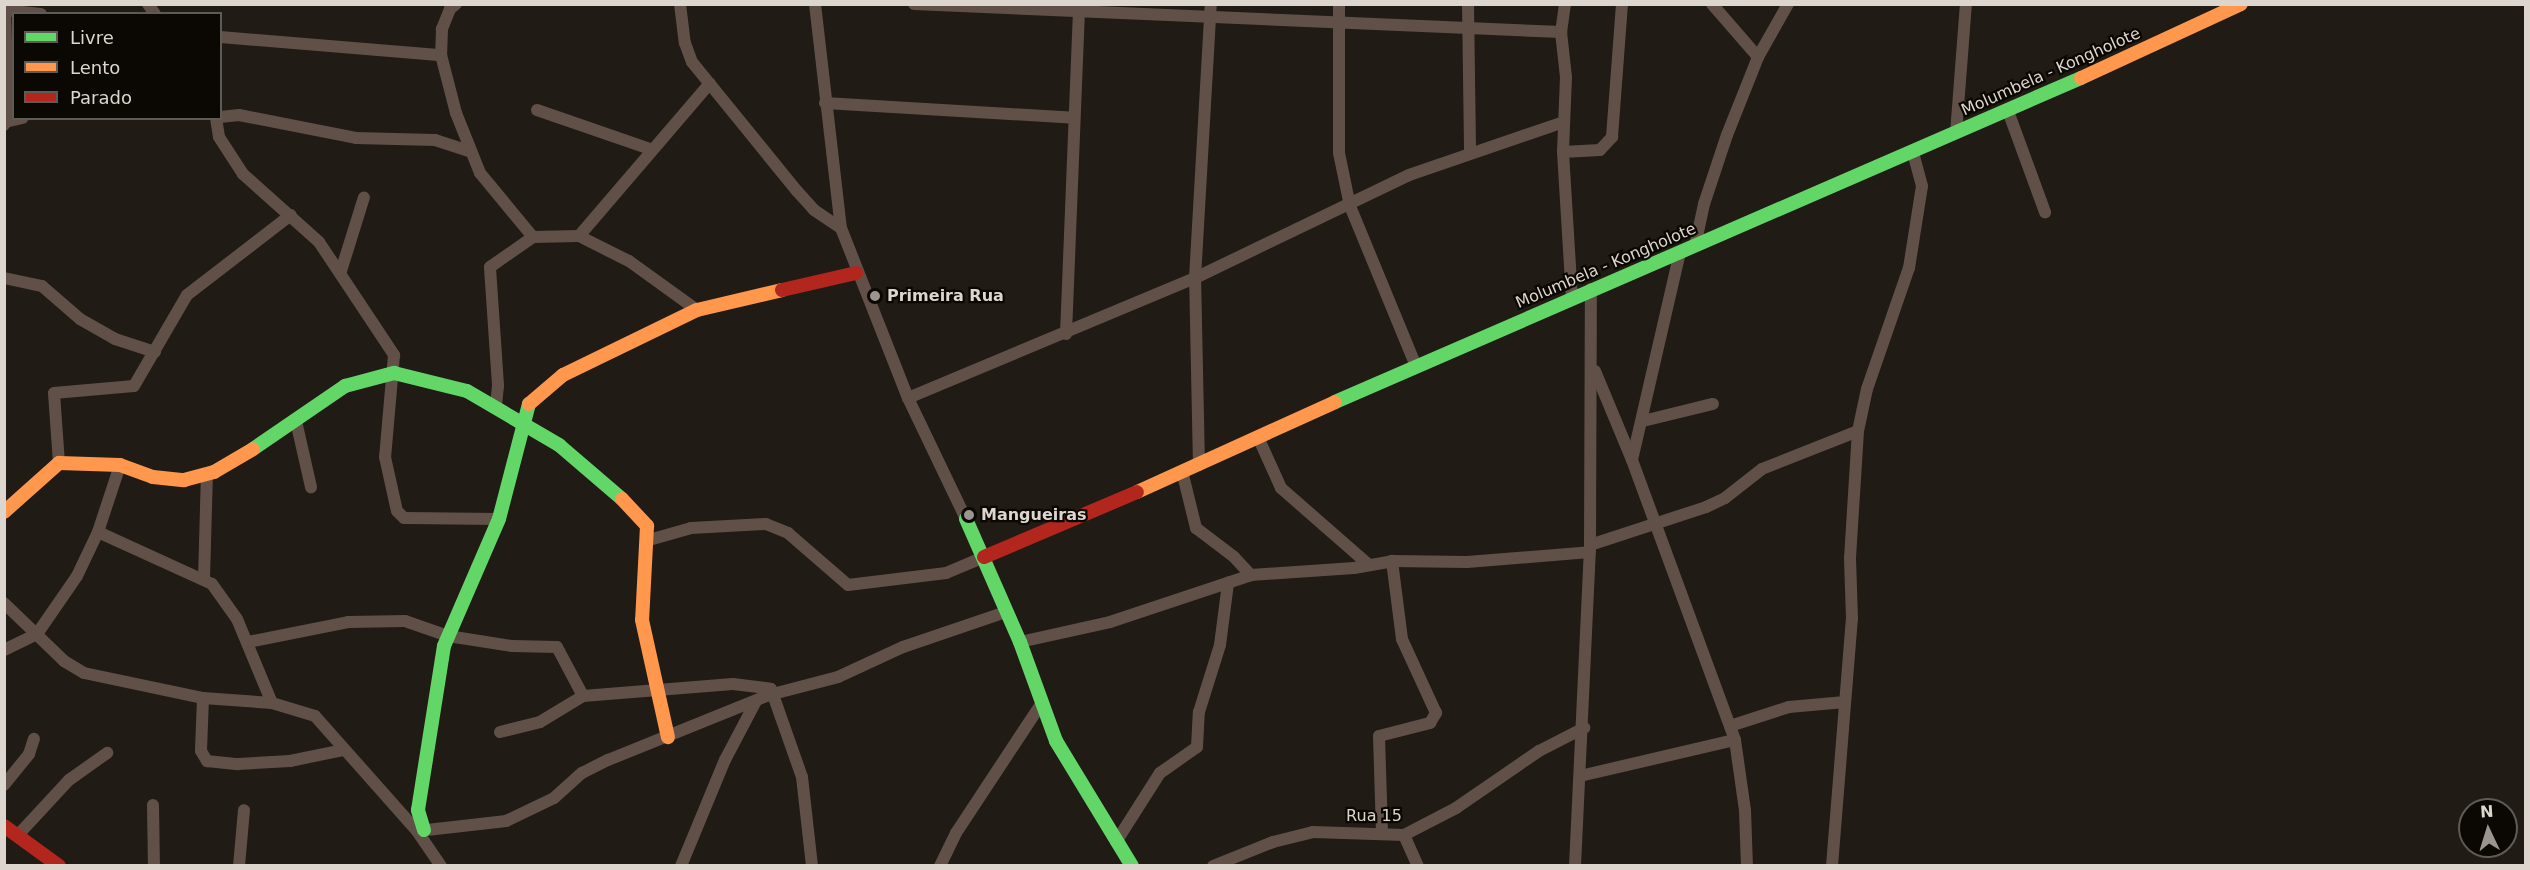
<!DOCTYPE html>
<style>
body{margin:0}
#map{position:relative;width:2530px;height:870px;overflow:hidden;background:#201b15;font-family:"DejaVu Sans",sans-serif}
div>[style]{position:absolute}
.street>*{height:12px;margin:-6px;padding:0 6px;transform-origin:6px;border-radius:6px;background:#605047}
.fast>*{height:14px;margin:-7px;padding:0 7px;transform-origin:7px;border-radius:7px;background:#63d668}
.slow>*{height:14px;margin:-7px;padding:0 7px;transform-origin:7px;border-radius:7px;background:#ff974d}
.jam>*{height:14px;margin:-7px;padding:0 7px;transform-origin:7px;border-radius:7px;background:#b3261e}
.dots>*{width:16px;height:16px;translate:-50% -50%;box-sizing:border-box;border:3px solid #0b0703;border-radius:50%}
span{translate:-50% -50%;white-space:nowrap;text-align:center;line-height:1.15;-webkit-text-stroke:4.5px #0b0703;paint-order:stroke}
.street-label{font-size:16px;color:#ddd6cf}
.poi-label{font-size:16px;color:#ddd6cf;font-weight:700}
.left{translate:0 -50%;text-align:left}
.frame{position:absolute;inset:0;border:6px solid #ddd6cf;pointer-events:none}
.legend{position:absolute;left:12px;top:12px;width:210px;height:108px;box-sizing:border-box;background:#0b0703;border:2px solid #5f5a55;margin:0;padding:8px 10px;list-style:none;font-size:18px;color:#ddd6cf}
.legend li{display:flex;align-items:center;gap:12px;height:30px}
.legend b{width:30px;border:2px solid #5f5a55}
.north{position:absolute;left:2458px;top:798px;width:60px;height:60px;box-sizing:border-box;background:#0b0703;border:2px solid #5f5a55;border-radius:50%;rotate:356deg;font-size:16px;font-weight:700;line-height:24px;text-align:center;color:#ddd6cf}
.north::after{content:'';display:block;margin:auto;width:21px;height:27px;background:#9b958e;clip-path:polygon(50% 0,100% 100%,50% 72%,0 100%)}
</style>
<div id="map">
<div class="street">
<i style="left:148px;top:4px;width:12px;rotate:55deg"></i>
<i style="left:456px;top:4px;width:8px;rotate:140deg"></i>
<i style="left:450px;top:9px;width:22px;rotate:112deg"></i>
<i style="left:442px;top:29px;width:26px;rotate:92deg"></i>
<i style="left:441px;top:55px;width:60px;rotate:75.5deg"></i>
<i style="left:456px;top:113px;width:65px;rotate:68.2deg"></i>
<i style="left:480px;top:173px;width:83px;rotate:50.4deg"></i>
<i style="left:680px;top:4px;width:39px;rotate:83deg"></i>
<i style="left:685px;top:43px;width:20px;rotate:70deg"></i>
<i style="left:692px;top:62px;width:166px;rotate:50.9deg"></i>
<i style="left:797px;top:191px;width:25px;rotate:48deg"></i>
<i style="left:814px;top:210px;width:32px;rotate:34deg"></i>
<i style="left:815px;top:4px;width:226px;rotate:83.4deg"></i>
<i style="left:841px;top:228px;width:183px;rotate:68.5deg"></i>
<i style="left:908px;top:398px;width:134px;rotate:64.4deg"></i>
<i style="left:914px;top:4px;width:648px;rotate:2.48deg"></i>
<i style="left:1339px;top:4px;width:149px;rotate:90deg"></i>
<i style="left:1339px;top:153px;width:54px;rotate:78.3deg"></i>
<i style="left:1350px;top:206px;width:171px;rotate:67.6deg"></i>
<i style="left:1468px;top:4px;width:148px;rotate:89.2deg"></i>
<i style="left:1565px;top:4px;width:28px;rotate:98deg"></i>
<i style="left:1561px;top:32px;width:45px;rotate:83.7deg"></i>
<i style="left:1566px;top:77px;width:75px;rotate:92.3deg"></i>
<i style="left:1563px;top:152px;width:146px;rotate:86.5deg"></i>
<i style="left:1712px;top:4px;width:70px;rotate:49deg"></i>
<i style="left:4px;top:10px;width:37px;rotate:6deg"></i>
<i style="left:220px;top:37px;width:222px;rotate:4.7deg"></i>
<i style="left:825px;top:103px;width:249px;rotate:3.4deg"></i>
<i style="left:537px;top:110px;width:120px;rotate:19deg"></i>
<i style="left:2008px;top:111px;width:108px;rotate:69.9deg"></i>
<i style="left:220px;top:117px;width:19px;rotate:-6deg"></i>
<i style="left:239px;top:115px;width:119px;rotate:11.1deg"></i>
<i style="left:356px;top:138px;width:79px;rotate:1.5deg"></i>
<i style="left:435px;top:140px;width:38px;rotate:18deg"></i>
<i style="left:216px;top:118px;width:19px;rotate:81deg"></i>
<i style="left:219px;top:137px;width:44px;rotate:57deg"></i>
<i style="left:243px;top:174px;width:102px;rotate:41.8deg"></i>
<i style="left:319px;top:242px;width:136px;rotate:56.4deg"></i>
<i style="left:394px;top:355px;width:102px;rotate:95deg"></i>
<i style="left:385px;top:457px;width:55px;rotate:77.5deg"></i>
<i style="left:397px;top:511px;width:10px;rotate:45deg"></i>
<i style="left:404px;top:518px;width:95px;rotate:0.6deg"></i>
<i style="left:5px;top:122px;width:18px;rotate:-13deg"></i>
<i style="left:4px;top:125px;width:19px;rotate:-78deg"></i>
<i style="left:8px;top:106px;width:96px;rotate:-91.8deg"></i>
<i style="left:1956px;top:133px;width:129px;rotate:-85.6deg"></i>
<i style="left:1563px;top:152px;width:37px;rotate:-3deg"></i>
<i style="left:1600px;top:150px;width:18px;rotate:-47deg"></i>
<i style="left:1612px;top:137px;width:133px;rotate:-85.7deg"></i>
<i style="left:579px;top:236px;width:201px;rotate:-49.4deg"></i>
<i style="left:1695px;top:246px;width:43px;rotate:-77.9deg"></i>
<i style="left:1704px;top:204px;width:73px;rotate:-71.6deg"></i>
<i style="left:1727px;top:135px;width:84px;rotate:-68.3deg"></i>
<i style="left:1758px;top:57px;width:61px;rotate:-60.5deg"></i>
<i style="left:341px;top:271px;width:77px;rotate:-72.7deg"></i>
<i style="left:4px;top:278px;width:39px;rotate:12deg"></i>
<i style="left:42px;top:286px;width:50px;rotate:41deg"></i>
<i style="left:80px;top:319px;width:40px;rotate:29.7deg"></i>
<i style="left:115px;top:339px;width:42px;rotate:18deg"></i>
<i style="left:1066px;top:334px;width:328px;rotate:-87.7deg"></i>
<i style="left:1595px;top:371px;width:96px;rotate:67.4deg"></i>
<i style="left:1632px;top:460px;width:298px;rotate:69.8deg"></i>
<i style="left:1735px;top:740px;width:71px;rotate:81.9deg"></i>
<i style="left:1745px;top:810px;width:56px;rotate:88deg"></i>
<i style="left:908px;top:398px;width:311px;rotate:-22.7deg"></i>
<i style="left:1195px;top:278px;width:237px;rotate:-25.7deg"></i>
<i style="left:1409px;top:175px;width:164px;rotate:-18.9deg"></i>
<i style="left:496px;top:405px;width:20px;rotate:-84deg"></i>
<i style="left:498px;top:385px;width:118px;rotate:-93.9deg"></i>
<i style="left:490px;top:267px;width:52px;rotate:-34.9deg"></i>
<i style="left:533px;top:237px;width:46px;rotate:-1.2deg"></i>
<i style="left:579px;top:236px;width:56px;rotate:26.6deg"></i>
<i style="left:629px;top:261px;width:84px;rotate:35.8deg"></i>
<i style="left:296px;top:421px;width:68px;rotate:77.2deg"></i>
<i style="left:1643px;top:421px;width:72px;rotate:-13.7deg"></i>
<i style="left:1258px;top:437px;width:56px;rotate:65.7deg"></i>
<i style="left:1281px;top:488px;width:117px;rotate:41.2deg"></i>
<i style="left:1632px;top:460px;width:213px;rotate:-77deg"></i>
<i style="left:59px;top:463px;width:70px;rotate:-94.1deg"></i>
<i style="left:54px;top:393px;width:80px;rotate:-5deg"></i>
<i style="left:134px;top:386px;width:105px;rotate:-59.8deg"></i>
<i style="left:187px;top:295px;width:131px;rotate:-37.6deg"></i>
<i style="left:1199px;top:465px;width:187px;rotate:-91.2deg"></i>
<i style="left:1195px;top:278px;width:274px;rotate:-86.7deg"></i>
<i style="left:1182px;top:471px;width:59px;rotate:76.2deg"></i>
<i style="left:1196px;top:528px;width:48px;rotate:37.3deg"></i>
<i style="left:1234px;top:557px;width:25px;rotate:47deg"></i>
<i style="left:98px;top:532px;width:125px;rotate:24.5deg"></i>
<i style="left:212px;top:584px;width:43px;rotate:54.5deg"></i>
<i style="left:237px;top:619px;width:91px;rotate:67.4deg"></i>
<i style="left:649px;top:540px;width:44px;rotate:-15.9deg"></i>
<i style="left:691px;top:528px;width:75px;rotate:-3.1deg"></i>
<i style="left:766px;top:524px;width:24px;rotate:22deg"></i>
<i style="left:788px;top:533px;width:79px;rotate:40.9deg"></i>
<i style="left:848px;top:585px;width:99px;rotate:-7deg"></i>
<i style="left:946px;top:573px;width:41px;rotate:-22.8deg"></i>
<i style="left:1590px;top:545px;width:122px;rotate:-18.1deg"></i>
<i style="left:1706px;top:507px;width:21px;rotate:-25deg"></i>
<i style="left:1725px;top:498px;width:47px;rotate:-38.1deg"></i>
<i style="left:1762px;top:469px;width:103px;rotate:-21.6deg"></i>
<i style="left:204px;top:579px;width:105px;rotate:-88.4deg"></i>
<i style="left:4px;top:603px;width:83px;rotate:44deg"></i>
<i style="left:64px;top:661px;width:23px;rotate:31deg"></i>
<i style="left:84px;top:673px;width:122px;rotate:11.9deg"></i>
<i style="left:203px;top:698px;width:69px;rotate:4.1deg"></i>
<i style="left:272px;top:703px;width:45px;rotate:16.8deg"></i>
<i style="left:315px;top:716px;width:154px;rotate:48.4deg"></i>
<i style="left:417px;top:831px;width:42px;rotate:55.6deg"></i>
<i style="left:248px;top:642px;width:102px;rotate:-11.3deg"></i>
<i style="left:348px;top:622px;width:57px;rotate:-1deg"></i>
<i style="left:405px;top:621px;width:46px;rotate:19.2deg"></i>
<i style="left:448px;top:636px;width:65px;rotate:8.9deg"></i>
<i style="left:512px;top:646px;width:45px;rotate:1.3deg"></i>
<i style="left:557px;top:647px;width:55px;rotate:62deg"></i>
<i style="left:1020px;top:642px;width:92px;rotate:-12.5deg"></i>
<i style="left:1110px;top:622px;width:149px;rotate:-18.4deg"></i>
<i style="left:1251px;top:575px;width:103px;rotate:-3.9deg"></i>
<i style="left:1354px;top:568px;width:39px;rotate:-10deg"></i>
<i style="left:1392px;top:561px;width:75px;rotate:0.8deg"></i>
<i style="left:1467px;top:562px;width:123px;rotate:-4.6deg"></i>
<i style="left:4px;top:650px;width:37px;rotate:-26deg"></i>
<i style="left:37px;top:634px;width:70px;rotate:-55.4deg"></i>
<i style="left:77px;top:576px;width:49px;rotate:-64.5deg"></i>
<i style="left:98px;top:532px;width:71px;rotate:-71.8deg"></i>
<i style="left:203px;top:698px;width:53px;rotate:92.2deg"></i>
<i style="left:201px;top:751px;width:12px;rotate:59deg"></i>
<i style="left:207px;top:761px;width:31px;rotate:6deg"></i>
<i style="left:238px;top:764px;width:52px;rotate:-3.3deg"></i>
<i style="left:290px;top:761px;width:54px;rotate:-11.7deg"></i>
<i style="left:1730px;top:726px;width:62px;rotate:-17.9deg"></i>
<i style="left:1789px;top:707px;width:56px;rotate:-5.1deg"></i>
<i style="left:500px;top:732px;width:41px;rotate:-14deg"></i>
<i style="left:540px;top:722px;width:50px;rotate:-31.2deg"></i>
<i style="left:583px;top:696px;width:150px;rotate:-4.6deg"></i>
<i style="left:733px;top:684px;width:38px;rotate:7deg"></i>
<i style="left:771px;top:689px;width:93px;rotate:70.6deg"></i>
<i style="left:802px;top:777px;width:90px;rotate:83.6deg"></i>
<i style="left:1580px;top:776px;width:159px;rotate:-13.1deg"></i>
<i style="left:4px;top:785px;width:40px;rotate:-51deg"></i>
<i style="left:29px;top:754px;width:16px;rotate:-72deg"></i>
<i style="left:153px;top:805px;width:61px;rotate:89.1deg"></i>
<i style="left:418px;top:831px;width:89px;rotate:-6.5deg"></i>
<i style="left:506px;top:821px;width:53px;rotate:-25.6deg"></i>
<i style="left:554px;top:798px;width:38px;rotate:-42deg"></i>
<i style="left:582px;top:773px;width:29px;rotate:-27deg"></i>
<i style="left:608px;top:760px;width:174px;rotate:-22deg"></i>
<i style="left:769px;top:695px;width:71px;rotate:-14.6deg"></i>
<i style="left:838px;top:677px;width:72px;rotate:-24.8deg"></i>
<i style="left:903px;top:647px;width:109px;rotate:-18.8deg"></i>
<i style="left:1382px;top:832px;width:96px;rotate:-91.8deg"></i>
<i style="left:1379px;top:736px;width:53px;rotate:-14.3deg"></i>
<i style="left:1430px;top:723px;width:12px;rotate:-59deg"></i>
<i style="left:1436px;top:713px;width:81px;rotate:-114.7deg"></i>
<i style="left:1402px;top:639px;width:79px;rotate:-97.3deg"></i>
<i style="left:18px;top:835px;width:75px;rotate:-47.2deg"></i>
<i style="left:69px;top:780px;width:47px;rotate:-35.4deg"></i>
<i style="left:1404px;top:835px;width:34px;rotate:66deg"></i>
<i style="left:1116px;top:842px;width:82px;rotate:-57.5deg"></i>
<i style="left:1160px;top:773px;width:45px;rotate:-35.1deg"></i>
<i style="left:1197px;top:747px;width:35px;rotate:-87deg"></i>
<i style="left:1199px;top:712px;width:70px;rotate:-72.6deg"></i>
<i style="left:1220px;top:645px;width:63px;rotate:-82.6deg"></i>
<i style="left:239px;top:866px;width:56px;rotate:-84.9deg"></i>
<i style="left:681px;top:866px;width:115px;rotate:-67.5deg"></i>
<i style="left:725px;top:760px;width:67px;rotate:-62.3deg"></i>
<i style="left:940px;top:866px;width:37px;rotate:-64deg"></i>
<i style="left:956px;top:833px;width:154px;rotate:-56.6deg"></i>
<i style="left:1213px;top:866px;width:65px;rotate:-21.8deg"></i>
<i style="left:1273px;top:842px;width:41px;rotate:-14deg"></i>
<i style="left:1313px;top:832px;width:91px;rotate:1.9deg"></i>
<i style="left:1404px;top:835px;width:59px;rotate:-27.4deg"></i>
<i style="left:1456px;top:808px;width:101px;rotate:-34.5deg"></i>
<i style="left:1539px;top:751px;width:51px;rotate:-27.1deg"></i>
<i style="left:1575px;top:866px;width:321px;rotate:-87.3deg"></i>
<i style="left:1590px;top:545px;width:256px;rotate:-89.8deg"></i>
<i style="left:1832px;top:866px;width:248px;rotate:-85.4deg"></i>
<i style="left:1852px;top:619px;width:61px;rotate:-91.9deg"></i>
<i style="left:1850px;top:558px;width:127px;rotate:-86.4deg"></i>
<i style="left:1858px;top:431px;width:43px;rotate:-77.9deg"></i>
<i style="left:1867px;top:389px;width:128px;rotate:-70.9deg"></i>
<i style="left:1909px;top:268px;width:83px;rotate:-81deg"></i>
<i style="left:1922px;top:186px;width:35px;rotate:-105deg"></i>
</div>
<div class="fast">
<i style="left:1335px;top:402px;width:813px;rotate:-23.48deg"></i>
<i style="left:253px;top:449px;width:112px;rotate:-34.4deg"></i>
<i style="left:345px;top:386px;width:51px;rotate:-14.9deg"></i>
<i style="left:394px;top:373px;width:75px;rotate:13.9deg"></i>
<i style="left:467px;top:391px;width:107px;rotate:30.4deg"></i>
<i style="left:559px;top:445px;width:83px;rotate:40.6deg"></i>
<i style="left:966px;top:519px;width:134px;rotate:66.3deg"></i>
<i style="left:1020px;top:642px;width:105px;rotate:70deg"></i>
<i style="left:1056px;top:741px;width:146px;rotate:58.7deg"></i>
<i style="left:424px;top:830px;width:21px;rotate:-107deg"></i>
<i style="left:418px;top:810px;width:166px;rotate:-81deg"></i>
<i style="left:444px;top:646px;width:138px;rotate:-66.6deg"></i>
<i style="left:499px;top:519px;width:119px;rotate:-75.4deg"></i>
</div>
<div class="slow">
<i style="left:2081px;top:78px;width:176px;rotate:-24.8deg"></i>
<i style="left:529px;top:404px;width:45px;rotate:-40.5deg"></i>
<i style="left:563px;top:375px;width:149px;rotate:-25.9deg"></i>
<i style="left:697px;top:310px;width:87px;rotate:-13.2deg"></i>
<i style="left:1137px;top:492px;width:217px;rotate:-24.4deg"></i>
<i style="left:622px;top:499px;width:37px;rotate:47deg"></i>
<i style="left:647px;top:526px;width:94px;rotate:93deg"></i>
<i style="left:642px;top:620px;width:120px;rotate:77.5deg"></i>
<i style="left:4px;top:512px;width:74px;rotate:-41.7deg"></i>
<i style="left:59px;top:463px;width:61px;rotate:1.9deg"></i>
<i style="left:120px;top:465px;width:35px;rotate:20deg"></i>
<i style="left:153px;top:477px;width:31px;rotate:6deg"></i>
<i style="left:184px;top:480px;width:31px;rotate:-15deg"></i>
<i style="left:214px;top:472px;width:45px;rotate:-30.5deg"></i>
</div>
<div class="jam">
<i style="left:782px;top:290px;width:76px;rotate:-12.9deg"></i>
<i style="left:984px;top:557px;width:166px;rotate:-23deg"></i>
<i style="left:4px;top:826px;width:68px;rotate:36deg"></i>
</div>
<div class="dots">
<i style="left:875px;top:296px;background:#9b958e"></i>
<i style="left:969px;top:515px;background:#9b958e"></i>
</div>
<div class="street-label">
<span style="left:2051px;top:72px;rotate:-24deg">Molumbela - Kongholote</span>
<span style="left:1606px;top:266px;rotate:-23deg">Molumbela - Kongholote</span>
<span style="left:1374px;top:816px">Rua 15</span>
</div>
<div class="poi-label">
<span class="left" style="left:887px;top:296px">Primeira Rua</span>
<span class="left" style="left:981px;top:515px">Mangueiras</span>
</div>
<div class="frame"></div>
<ul class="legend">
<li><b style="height:8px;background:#63d668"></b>Livre</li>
<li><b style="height:8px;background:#ff974d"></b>Lento</li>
<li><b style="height:8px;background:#b3261e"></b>Parado</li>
</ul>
<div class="north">N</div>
</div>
